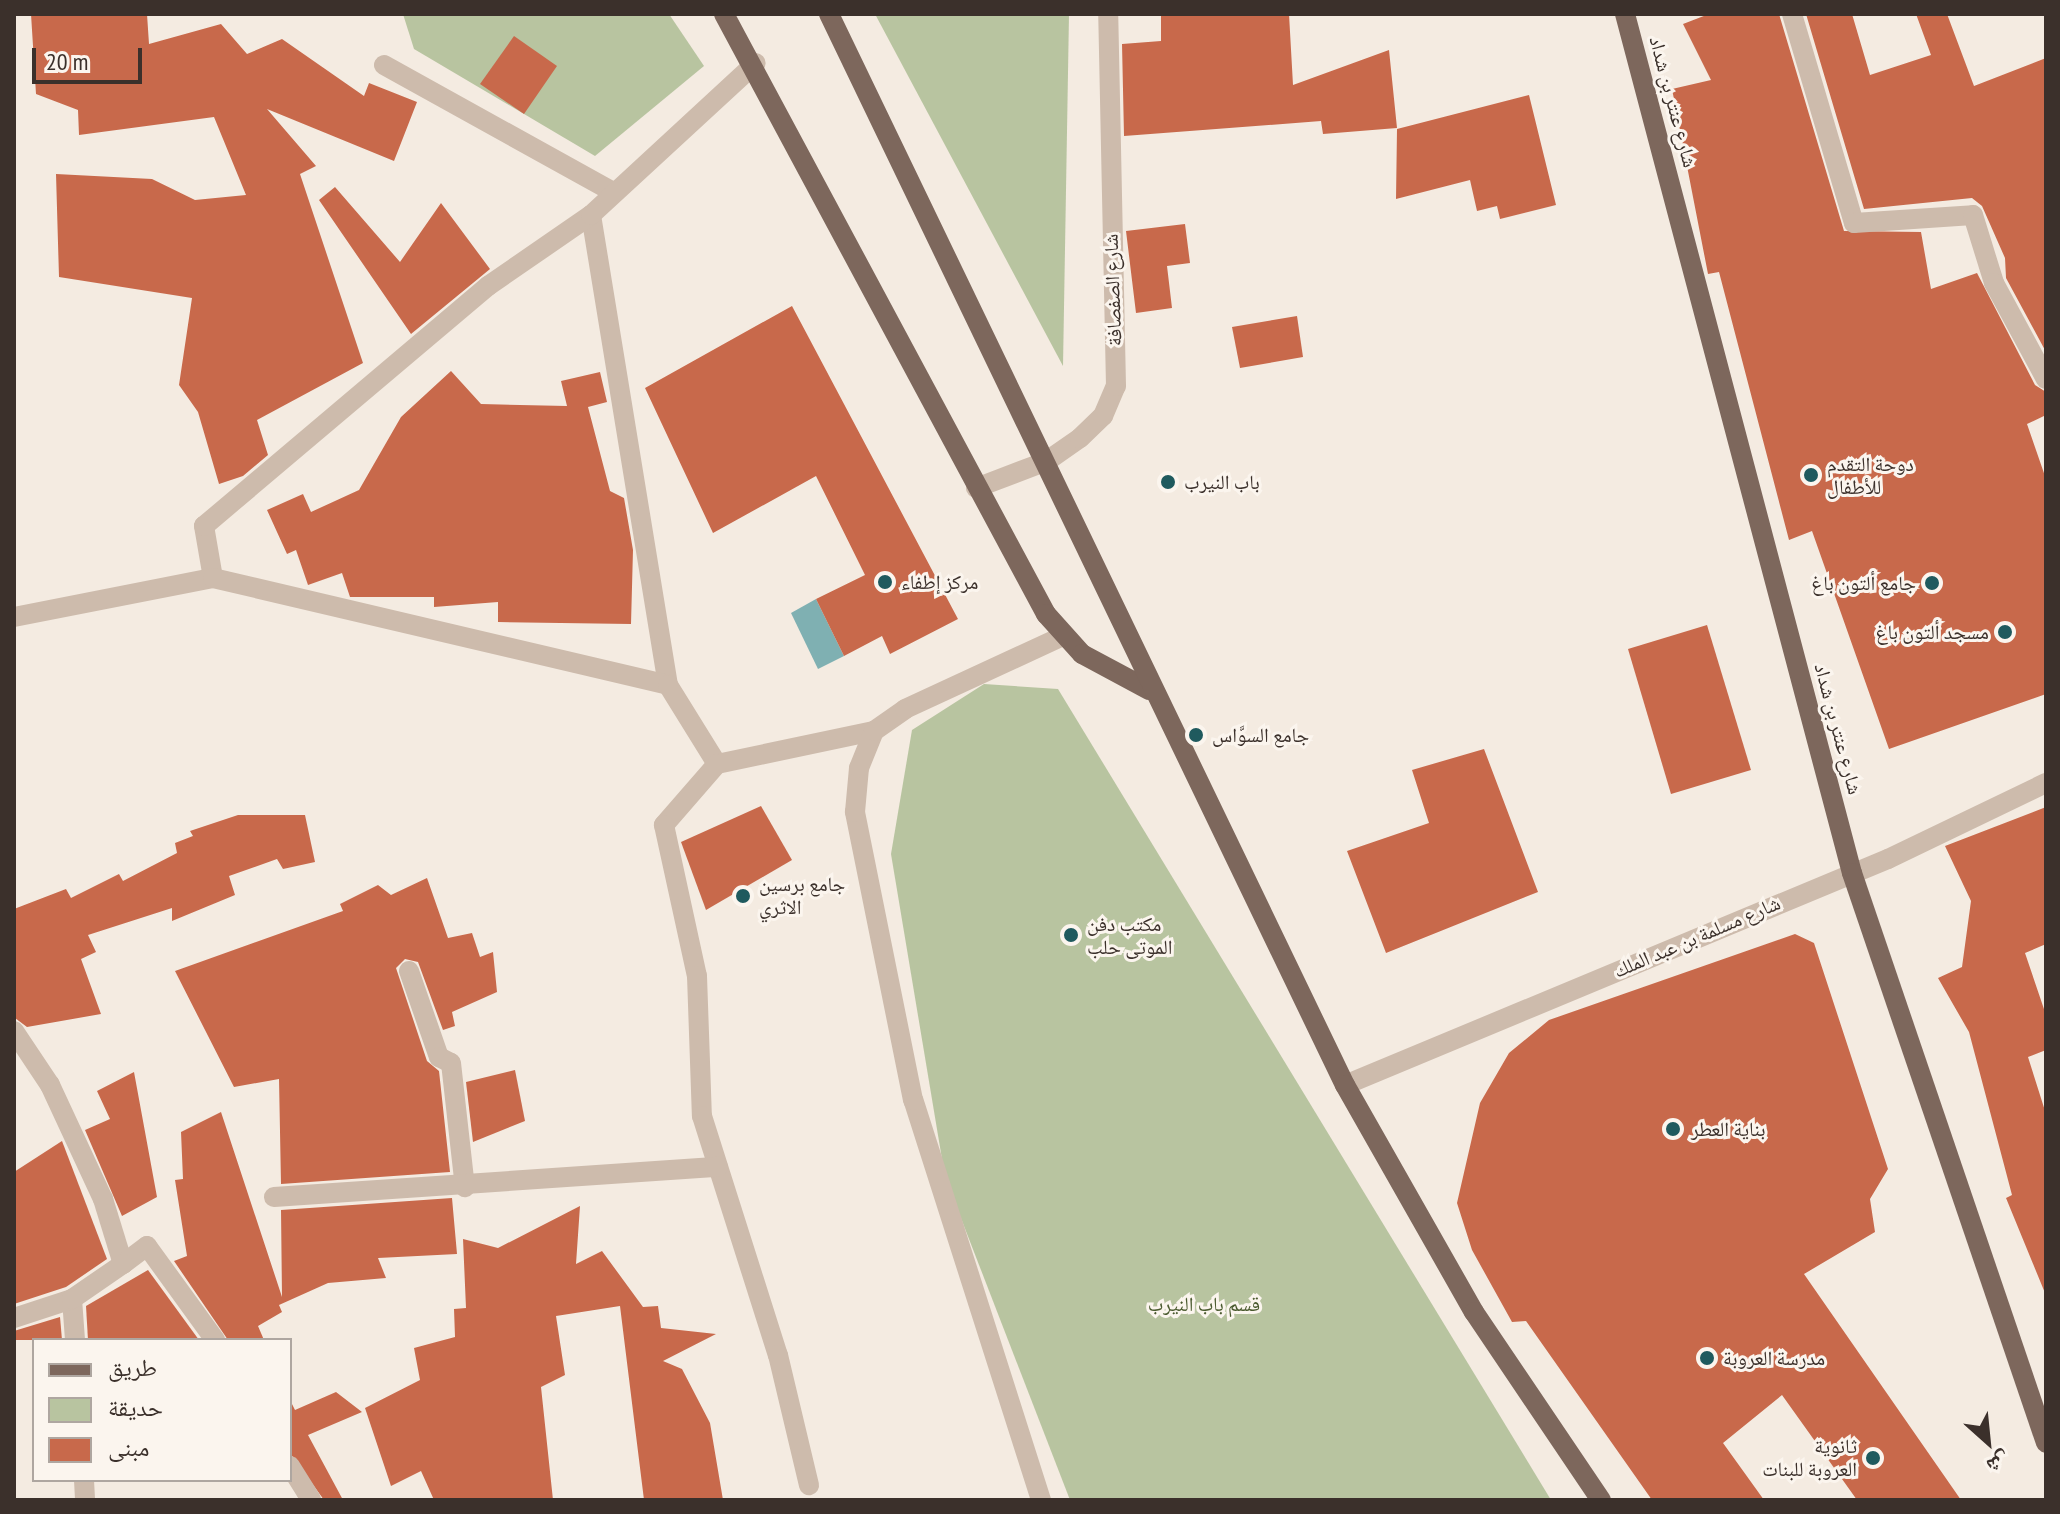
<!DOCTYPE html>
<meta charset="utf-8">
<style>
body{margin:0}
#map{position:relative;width:2060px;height:1514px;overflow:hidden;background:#f4ebe1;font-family:"PT Sans Narrow","Noto Naskh Arabic",sans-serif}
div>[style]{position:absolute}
.green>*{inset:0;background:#b8c4a0}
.water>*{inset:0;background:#7fb0b2}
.building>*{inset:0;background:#c8694b}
.minor>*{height:20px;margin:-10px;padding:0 10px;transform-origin:10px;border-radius:10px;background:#cdbbac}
.major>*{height:20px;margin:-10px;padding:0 10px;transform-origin:10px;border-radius:10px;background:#7d675c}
.dots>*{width:22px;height:22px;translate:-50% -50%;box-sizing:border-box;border:4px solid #fbf5ee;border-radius:50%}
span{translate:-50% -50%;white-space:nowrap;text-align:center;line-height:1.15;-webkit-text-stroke:6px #fbf5ee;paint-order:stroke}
.street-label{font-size:20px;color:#3b302b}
.poi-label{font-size:20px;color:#3b302b}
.left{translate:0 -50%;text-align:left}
.right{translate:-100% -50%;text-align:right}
.park-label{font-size:20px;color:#4a5a2e}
.frame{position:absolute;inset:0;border:16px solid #3b302b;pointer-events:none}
.legend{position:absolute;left:32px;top:1338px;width:260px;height:144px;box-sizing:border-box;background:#fbf5ee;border:2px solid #aea6a0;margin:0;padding:10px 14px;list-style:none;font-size:24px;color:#3b302b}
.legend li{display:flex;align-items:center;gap:16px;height:40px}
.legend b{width:40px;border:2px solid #aea6a0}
.north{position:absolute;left:1948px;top:1402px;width:80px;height:80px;-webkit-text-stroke:6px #fbf5ee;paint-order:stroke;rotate:153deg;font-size:22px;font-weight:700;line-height:32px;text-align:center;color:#3b302b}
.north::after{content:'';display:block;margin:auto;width:28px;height:36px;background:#3b302b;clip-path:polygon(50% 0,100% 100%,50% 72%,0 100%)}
.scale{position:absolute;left:32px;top:48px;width:110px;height:36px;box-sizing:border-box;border:4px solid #3b302b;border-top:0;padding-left:10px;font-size:24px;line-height:28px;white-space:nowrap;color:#3b302b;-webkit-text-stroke:6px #fbf5ee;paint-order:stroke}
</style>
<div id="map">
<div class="green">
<i style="clip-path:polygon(403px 14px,669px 14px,704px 66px,595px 156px,414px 49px)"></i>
<i style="clip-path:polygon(875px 14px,1069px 14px,1063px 366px)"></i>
<i style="clip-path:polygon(984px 684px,1058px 689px,1551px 1500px,1070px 1500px,945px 1177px,891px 854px,912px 730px)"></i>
</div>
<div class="water">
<i style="clip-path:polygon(816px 599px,844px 656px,818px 669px,791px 613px)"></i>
</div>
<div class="building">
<i style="clip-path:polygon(31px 14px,147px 14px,149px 44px,221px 24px,247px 54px,282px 39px,364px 96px,369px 83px,417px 102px,394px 161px,267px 109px,316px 166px,300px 174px,363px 363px,257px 420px,268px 455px,243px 476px,219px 484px,198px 412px,179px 385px,192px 298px,59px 277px,56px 174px,152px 179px,195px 200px,246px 195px,214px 117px,79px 135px,78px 110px,36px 94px)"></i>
<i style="clip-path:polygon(1161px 14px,1289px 14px,1293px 85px,1389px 50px,1397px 128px,1323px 134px,1321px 121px,1124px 136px,1122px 44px,1161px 41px)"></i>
<i style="clip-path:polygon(1709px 14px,1779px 14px,1844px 231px,1921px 232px,1931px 289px,1977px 273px,2035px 385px,2046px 392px,2046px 415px,2027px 424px,2046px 479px,2046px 694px,1889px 749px,1812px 531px,1789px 540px,1719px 272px,1708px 274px,1672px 89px,1711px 80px,1683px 24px)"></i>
<i style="clip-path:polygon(1806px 14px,1852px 14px,1870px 75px,1931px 55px,1916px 14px,1947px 14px,1974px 86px,2046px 58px,2046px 352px,2006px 278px,2005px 258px,1982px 206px,1972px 198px,1864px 209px)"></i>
<i style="clip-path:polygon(514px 36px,557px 66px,524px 114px,480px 84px)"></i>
<i style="clip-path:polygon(1529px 95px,1556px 205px,1500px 219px,1497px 206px,1477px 211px,1470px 180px,1396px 199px,1397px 129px)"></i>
<i style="clip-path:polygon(335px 187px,400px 262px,441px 203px,490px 269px,411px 334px,319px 200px)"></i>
<i style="clip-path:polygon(1185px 224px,1190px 263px,1167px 266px,1172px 308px,1136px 313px,1126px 231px)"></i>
<i style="clip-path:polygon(792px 306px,958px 619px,890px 654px,882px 636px,844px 656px,816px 599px,865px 575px,816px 476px,713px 533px,645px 388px)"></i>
<i style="clip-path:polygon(1297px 316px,1303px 357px,1240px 368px,1232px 327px)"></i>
<i style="clip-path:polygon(451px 371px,481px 404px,567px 406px,561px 381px,600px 372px,607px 402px,588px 407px,610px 491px,624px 498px,633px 550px,631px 624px,498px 622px,498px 602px,434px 607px,434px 597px,350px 597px,342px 573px,308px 585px,296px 550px,287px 554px,267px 510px,303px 494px,311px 512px,359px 490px,401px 417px)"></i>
<i style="clip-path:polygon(1707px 625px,1751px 770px,1671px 794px,1628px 649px)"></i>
<i style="clip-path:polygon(1484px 749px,1538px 892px,1386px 953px,1347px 851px,1429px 823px,1412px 770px)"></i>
<i style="clip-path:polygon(761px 806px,792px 860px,706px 910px,681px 842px)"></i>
<i style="clip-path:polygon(2046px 807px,2046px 944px,2025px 953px,2046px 1015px,2046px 1050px,2028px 1057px,2046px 1114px,2045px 1293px,2006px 1198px,2012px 1195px,1969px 1032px,1938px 978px,1962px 967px,1971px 901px,1945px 846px)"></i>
<i style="clip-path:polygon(238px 815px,305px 815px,315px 862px,283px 869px,277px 859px,229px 876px,235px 895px,172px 921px,172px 908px,88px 935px,96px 952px,81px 959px,101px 1014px,27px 1027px,15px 1018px,14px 909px,66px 889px,71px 898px,119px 874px,123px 881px,177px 853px,175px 843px,193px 836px,190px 831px)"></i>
<i style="clip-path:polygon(427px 878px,448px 938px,472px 933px,480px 957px,493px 952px,497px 992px,452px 1012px,455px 1026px,443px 1030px,418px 962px,405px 959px,396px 968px,427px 1061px,439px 1071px,450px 1172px,281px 1184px,279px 1079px,234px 1087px,175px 971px,343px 911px,340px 904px,378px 885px,391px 895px)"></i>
<i style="clip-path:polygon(1795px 934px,1814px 943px,1888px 1169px,1870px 1199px,1875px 1232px,1804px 1274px,1961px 1500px,1857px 1500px,1782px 1395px,1723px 1443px,1764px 1500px,1652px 1500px,1526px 1321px,1512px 1322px,1472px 1250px,1457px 1203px,1480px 1103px,1509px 1053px,1549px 1020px)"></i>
<i style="clip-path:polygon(515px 1070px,525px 1121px,473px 1142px,466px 1082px)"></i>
<i style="clip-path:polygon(134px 1072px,157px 1197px,122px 1216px,85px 1130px,110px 1119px,97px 1091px)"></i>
<i style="clip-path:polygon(221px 1112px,282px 1297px,281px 1210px,452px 1198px,457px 1254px,378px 1258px,386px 1278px,328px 1283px,279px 1305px,282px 1312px,258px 1326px,264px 1340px,228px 1340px,174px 1261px,187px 1256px,175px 1180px,183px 1179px,181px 1132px)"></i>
<i style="clip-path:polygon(62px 1141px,107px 1259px,66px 1287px,14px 1304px,14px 1172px)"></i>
<i style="clip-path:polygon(580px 1206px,576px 1264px,602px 1251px,643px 1307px,658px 1306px,661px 1328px,716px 1334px,663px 1361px,682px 1369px,710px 1423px,723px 1500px,644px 1500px,620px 1306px,556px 1316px,565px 1375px,541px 1387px,553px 1500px,434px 1500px,421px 1471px,391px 1486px,365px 1408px,420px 1380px,414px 1348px,455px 1337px,454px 1309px,466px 1308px,463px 1239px,498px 1248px)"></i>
<i style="clip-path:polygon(148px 1270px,199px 1340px,88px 1340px,86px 1306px)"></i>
<i style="clip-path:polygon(60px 1317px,62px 1340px,14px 1340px,14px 1331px)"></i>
<i style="clip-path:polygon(336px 1392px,362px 1412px,308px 1435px,343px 1500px,324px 1500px,290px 1453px,290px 1400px,295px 1410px)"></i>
</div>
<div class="minor">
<i style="left:1792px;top:14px;width:218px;rotate:73.5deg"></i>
<i style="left:1854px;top:223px;width:119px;rotate:-3.8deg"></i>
<i style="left:1973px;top:215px;width:71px;rotate:72.8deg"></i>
<i style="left:1994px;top:283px;width:109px;rotate:61.6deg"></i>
<i style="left:384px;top:65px;width:262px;rotate:29deg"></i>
<i style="left:591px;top:215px;width:476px;rotate:80.7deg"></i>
<i style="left:976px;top:488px;width:76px;rotate:-20.8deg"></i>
<i style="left:1047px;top:461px;width:40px;rotate:-34.9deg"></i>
<i style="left:1080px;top:438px;width:32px;rotate:-44deg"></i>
<i style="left:1103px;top:416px;width:33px;rotate:-67deg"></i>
<i style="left:1116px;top:386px;width:372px;rotate:-91.2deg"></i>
<i style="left:213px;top:578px;width:53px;rotate:-99.8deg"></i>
<i style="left:204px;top:526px;width:372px;rotate:-40.2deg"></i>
<i style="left:488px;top:286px;width:125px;rotate:-34.6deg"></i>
<i style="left:591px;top:215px;width:224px;rotate:-42.7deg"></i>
<i style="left:14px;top:617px;width:203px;rotate:-11.1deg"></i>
<i style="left:213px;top:578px;width:467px;rotate:13.2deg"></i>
<i style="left:668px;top:685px;width:93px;rotate:58.2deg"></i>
<i style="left:717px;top:764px;width:160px;rotate:-11.9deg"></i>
<i style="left:717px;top:764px;width:81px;rotate:131deg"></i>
<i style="left:664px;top:825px;width:155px;rotate:77.7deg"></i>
<i style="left:697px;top:976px;width:140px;rotate:88deg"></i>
<i style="left:702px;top:1116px;width:251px;rotate:72.4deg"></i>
<i style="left:778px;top:1355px;width:134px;rotate:76.6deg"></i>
<i style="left:409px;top:971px;width:91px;rotate:70.8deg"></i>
<i style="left:439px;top:1057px;width:13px;rotate:27deg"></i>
<i style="left:451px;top:1063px;width:125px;rotate:83.6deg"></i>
<i style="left:14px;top:1031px;width:65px;rotate:56.3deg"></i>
<i style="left:50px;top:1085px;width:126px;rotate:65.1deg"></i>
<i style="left:103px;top:1199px;width:68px;rotate:72.9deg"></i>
<i style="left:123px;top:1264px;width:30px;rotate:-37deg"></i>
<i style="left:147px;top:1246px;width:116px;rotate:54.1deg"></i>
<i style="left:1345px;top:1085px;width:588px;rotate:-22.6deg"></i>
<i style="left:1888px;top:859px;width:175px;rotate:-25.7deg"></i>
<i style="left:274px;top:1197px;width:445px;rotate:-3.9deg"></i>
<i style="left:72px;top:1299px;width:41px;rotate:85.8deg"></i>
<i style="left:14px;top:1318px;width:61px;rotate:-18.1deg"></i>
<i style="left:72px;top:1299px;width:62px;rotate:-34.5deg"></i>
<i style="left:290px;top:1466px;width:40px;rotate:58deg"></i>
<i style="left:84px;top:1480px;width:20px;rotate:87deg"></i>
<i style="left:1041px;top:1500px;width:420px;rotate:-107.7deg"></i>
<i style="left:913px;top:1100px;width:294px;rotate:-101.4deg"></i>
<i style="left:855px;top:812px;width:44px;rotate:-84.8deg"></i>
<i style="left:859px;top:768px;width:40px;rotate:-68deg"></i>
<i style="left:874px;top:731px;width:38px;rotate:-35deg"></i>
<i style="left:905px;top:709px;width:174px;rotate:-24.8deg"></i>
</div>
<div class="major">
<i style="left:724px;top:14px;width:681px;rotate:61.78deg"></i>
<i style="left:1046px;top:614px;width:54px;rotate:48deg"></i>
<i style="left:1082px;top:654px;width:76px;rotate:28.2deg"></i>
<i style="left:829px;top:14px;width:1189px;rotate:64.28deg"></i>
<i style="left:1345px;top:1085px;width:261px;rotate:60.4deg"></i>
<i style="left:1474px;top:1312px;width:227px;rotate:56deg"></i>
<i style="left:1625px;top:14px;width:888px;rotate:75.2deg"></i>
<i style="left:1852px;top:873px;width:602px;rotate:71.2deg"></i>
</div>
<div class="dots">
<i style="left:1811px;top:475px;background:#1f5a5e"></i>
<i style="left:1168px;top:482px;background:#1f5a5e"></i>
<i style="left:885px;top:582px;background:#1f5a5e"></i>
<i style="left:1932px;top:583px;background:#1f5a5e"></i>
<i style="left:2005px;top:632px;background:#1f5a5e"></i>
<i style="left:1196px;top:735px;background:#1f5a5e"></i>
<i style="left:743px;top:896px;background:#1f5a5e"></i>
<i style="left:1071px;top:935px;background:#1f5a5e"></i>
<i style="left:1673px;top:1129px;background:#1f5a5e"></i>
<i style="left:1707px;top:1358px;background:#1f5a5e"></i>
<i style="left:1873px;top:1458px;background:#1f5a5e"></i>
</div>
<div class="street-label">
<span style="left:1673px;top:102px;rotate:75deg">شارع عنتر بن شداد</span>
<span style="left:1113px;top:290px;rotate:-92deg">شارع الصفصافة</span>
<span style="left:1838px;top:729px;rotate:75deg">شارع عنتر بن شداد</span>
<span style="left:1697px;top:937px;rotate:-23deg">شارع مسلمة بن عبد الملك</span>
</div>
<div class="poi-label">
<span class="left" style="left:1827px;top:476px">دوحة التقدم<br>للأطفال</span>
<span class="left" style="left:1184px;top:482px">باب النيرب</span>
<span class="left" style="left:901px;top:582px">مركز إطفاء</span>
<span class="right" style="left:1916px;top:583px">جامع ألتون باغ</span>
<span class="right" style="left:1989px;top:632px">مسجد ألتون باغ</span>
<span class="left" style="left:1212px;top:735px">جامع السوَّاس</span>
<span class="left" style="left:759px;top:896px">جامع برسين<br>الاثري</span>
<span class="left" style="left:1087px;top:936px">مكتب دفن<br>الموتى حلب</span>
<span class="left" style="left:1691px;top:1129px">بناية العطر</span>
<span class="left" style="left:1723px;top:1358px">مدرسة العروبة</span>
<span class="right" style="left:1857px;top:1458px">ثانوية<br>العروبة للبنات</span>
</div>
<div class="park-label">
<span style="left:1204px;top:1304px">قسم باب النيرب</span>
</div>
<div class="frame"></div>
<ul class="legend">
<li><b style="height:10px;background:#7d675c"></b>طريق</li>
<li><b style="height:22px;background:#b8c4a0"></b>حديقة</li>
<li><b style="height:22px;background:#c8694b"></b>مبنى</li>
</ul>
<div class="north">ش</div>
<div class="scale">20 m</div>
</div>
